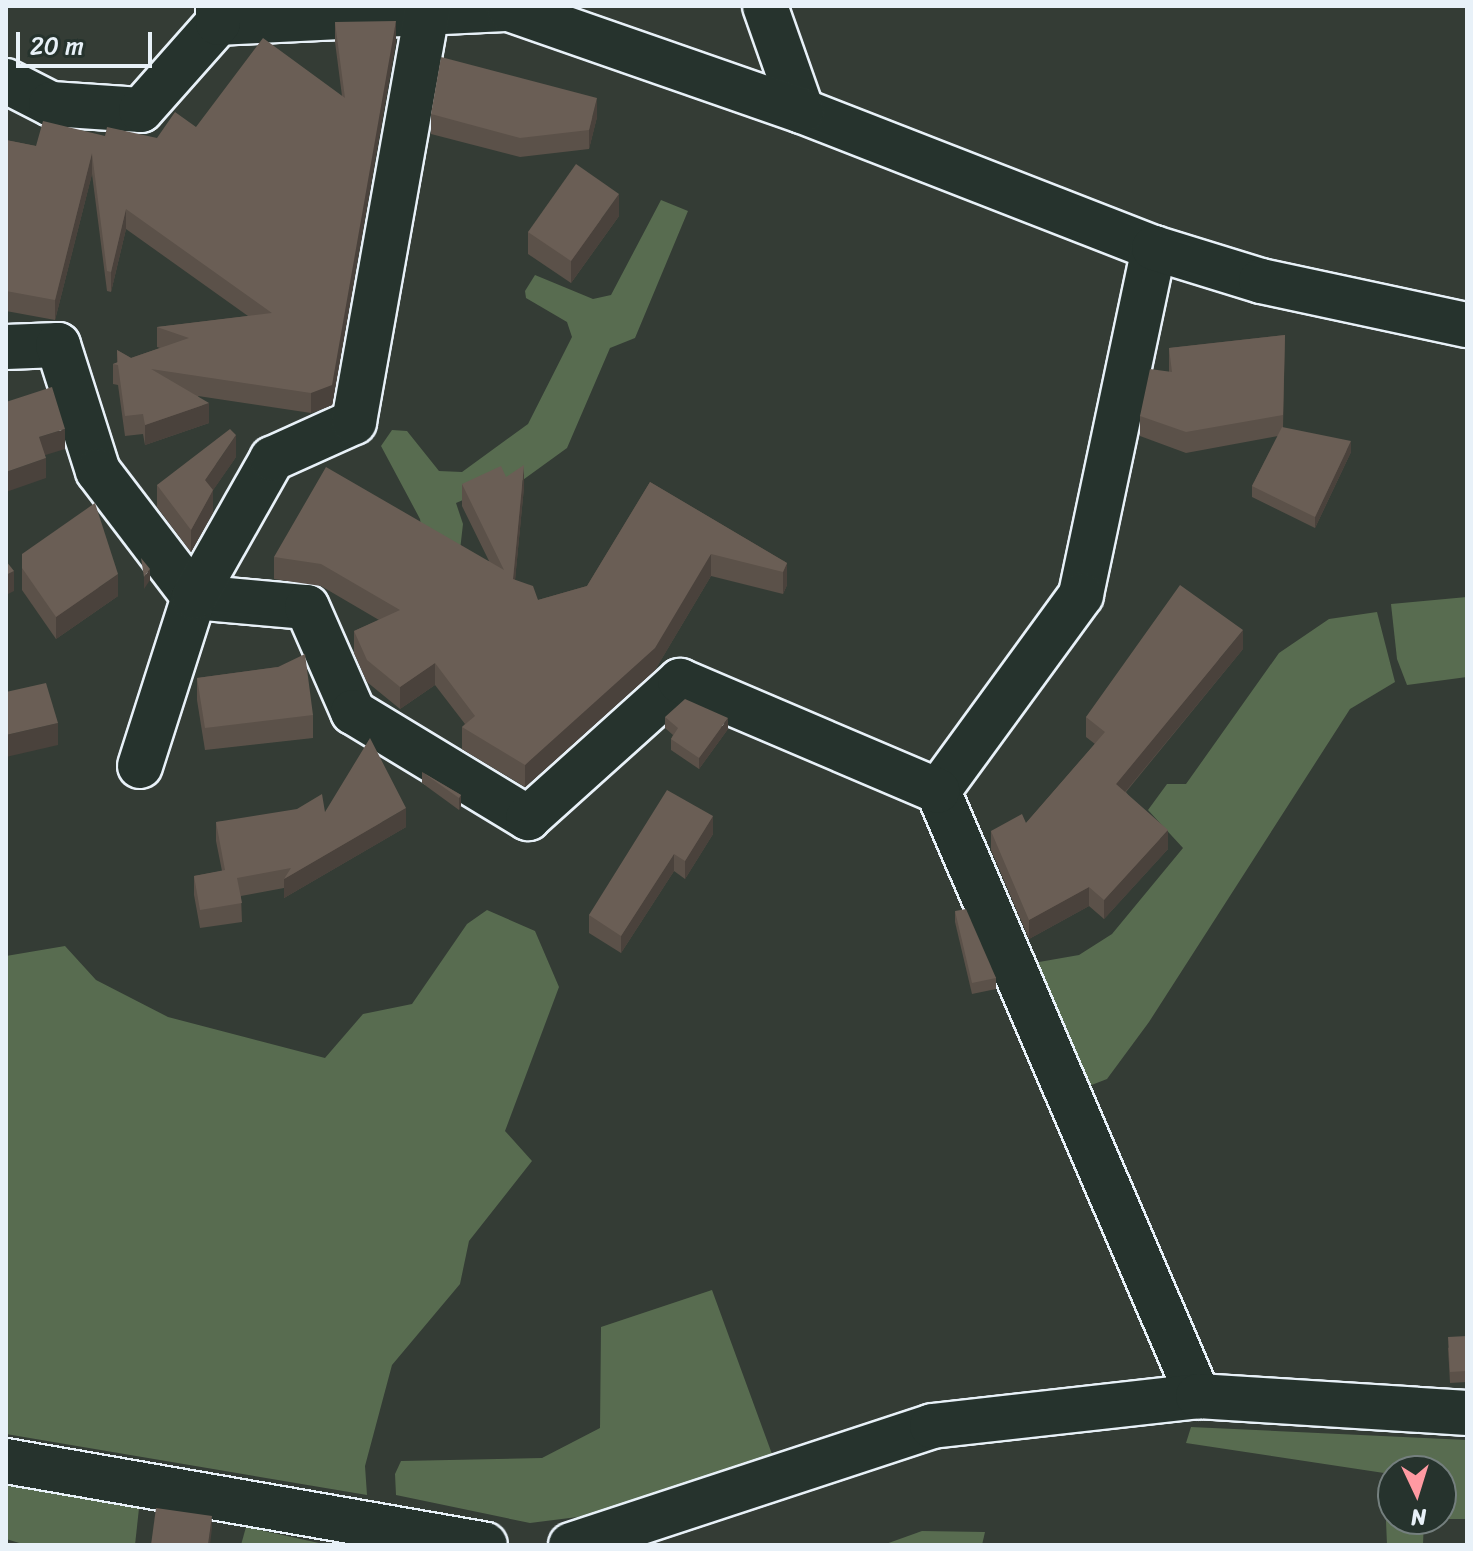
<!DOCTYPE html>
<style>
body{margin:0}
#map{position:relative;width:1473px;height:1551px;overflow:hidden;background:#343c35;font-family:Sriracha,sans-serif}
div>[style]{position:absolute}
.green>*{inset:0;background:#586c50}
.roads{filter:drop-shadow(2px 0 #e8f1f8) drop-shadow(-2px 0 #e8f1f8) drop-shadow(0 2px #e8f1f8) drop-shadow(0 -2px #e8f1f8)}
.street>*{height:44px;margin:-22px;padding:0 22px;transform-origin:22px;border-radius:22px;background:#26332d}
.wall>*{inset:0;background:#5b5149}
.shaded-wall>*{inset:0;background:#4a423c}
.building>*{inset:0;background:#6a5e55}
span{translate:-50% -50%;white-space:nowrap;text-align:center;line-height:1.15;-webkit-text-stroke:6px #26332d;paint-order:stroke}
.frame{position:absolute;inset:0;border:8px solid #e8f1f8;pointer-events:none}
.north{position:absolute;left:1377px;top:1455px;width:80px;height:80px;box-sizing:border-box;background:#26332d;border:2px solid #747f7e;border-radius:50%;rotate:176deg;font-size:22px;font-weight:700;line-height:32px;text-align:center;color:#e8f1f8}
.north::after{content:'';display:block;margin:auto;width:28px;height:36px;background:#ff9aa2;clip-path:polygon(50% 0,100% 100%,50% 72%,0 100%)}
.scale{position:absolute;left:16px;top:32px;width:136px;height:36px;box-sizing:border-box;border:4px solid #e8f1f8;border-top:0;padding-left:10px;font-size:24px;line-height:28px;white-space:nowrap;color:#e8f1f8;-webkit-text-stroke:6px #26332d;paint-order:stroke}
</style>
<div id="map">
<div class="green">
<i style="clip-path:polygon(661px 200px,688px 211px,635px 338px,610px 348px,567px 448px,509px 490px,505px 482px,456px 503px,463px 524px,459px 559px,424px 543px,420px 519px,381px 446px,392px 430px,407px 431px,439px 471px,462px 472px,528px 424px,572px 337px,567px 322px,526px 298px,525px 291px,535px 275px,593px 299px,611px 295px)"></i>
<i style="clip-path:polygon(1467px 597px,1467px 677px,1407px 685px,1397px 659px,1391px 604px)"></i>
<i style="clip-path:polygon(1377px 612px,1395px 682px,1350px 709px,1149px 1022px,1107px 1079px,1089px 1086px,1033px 974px,1039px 962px,1079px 955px,1112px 934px,1183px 848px,1148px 810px,1167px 784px,1186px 784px,1279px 653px,1329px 619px)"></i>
<i style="clip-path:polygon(487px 910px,535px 931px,559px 987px,505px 1131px,532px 1161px,469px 1241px,460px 1284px,392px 1365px,365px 1466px,367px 1495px,6px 1434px,6px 956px,65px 946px,96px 980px,168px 1017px,325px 1058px,363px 1014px,412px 1004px,467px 924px)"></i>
<i style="clip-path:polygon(712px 1290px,776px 1465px,641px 1509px,530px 1523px,396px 1495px,395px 1474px,401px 1461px,542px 1458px,600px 1428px,601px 1327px)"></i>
<i style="clip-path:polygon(evenodd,1191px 1427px,1467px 1440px,1467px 1519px,1424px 1519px,1423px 1545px,1387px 1545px,1384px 1473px,1186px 1443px,1191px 1427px,1441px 1471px,1441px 1519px,1393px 1519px,1393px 1471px,1441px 1471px)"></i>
<i style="clip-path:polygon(6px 1478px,140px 1499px,135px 1545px,26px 1545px,6px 1539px)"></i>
<i style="clip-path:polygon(246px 1527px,328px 1545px,241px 1545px)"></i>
<i style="clip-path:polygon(922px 1531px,985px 1532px,982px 1545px,883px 1545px)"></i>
</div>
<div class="roads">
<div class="street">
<i style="left:765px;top:6px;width:111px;rotate:70.6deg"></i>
<i style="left:802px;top:111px;width:378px;rotate:21.3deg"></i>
<i style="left:1154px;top:248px;width:355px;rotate:101.9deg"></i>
<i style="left:1081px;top:595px;width:243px;rotate:126.1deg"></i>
<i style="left:938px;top:791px;width:659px;rotate:66.74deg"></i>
<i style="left:218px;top:23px;width:291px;rotate:-2.8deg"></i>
<i style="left:509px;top:9px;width:310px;rotate:19.2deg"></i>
<i style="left:6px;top:81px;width:51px;rotate:27.1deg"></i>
<i style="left:51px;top:104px;width:90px;rotate:3.8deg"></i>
<i style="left:141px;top:110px;width:116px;rotate:-48.5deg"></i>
<i style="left:218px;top:23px;width:17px;rotate:-90deg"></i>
<i style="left:1154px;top:248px;width:112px;rotate:17.1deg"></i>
<i style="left:1261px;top:281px;width:211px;rotate:12.1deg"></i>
<i style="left:6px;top:347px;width:52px;rotate:-2.2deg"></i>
<i style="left:58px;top:345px;width:132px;rotate:72.4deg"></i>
<i style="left:98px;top:471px;width:158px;rotate:52.7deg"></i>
<i style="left:194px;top:597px;width:113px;rotate:5.1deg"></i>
<i style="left:307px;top:607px;width:115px;rotate:66.3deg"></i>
<i style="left:353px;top:712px;width:205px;rotate:31.2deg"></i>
<i style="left:528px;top:818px;width:205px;rotate:-42deg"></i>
<i style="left:680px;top:681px;width:280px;rotate:23.1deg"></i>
<i style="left:140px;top:766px;width:177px;rotate:-72.3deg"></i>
<i style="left:194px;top:597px;width:159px;rotate:-60.5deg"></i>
<i style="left:272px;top:459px;width:90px;rotate:-24.3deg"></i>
<i style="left:354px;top:422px;width:423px;rotate:-79.9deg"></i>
<i style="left:6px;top:1461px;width:486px;rotate:9.9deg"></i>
<i style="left:571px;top:1545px;width:380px;rotate:-18.2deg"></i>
<i style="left:932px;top:1426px;width:268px;rotate:-6.4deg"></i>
<i style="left:1198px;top:1396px;width:270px;rotate:3.6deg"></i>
</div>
</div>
<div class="wall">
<i style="clip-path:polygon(335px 22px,396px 41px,332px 405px,311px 413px,198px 396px,209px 423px,145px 445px,143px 434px,125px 436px,118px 385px,113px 384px,113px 364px,117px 363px,117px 350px,131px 358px,160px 348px,157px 347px,157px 327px,248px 316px,126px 229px,111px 292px,107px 291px,92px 174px,55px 320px,6px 311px,6px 140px,36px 146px,105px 136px,157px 138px,196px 127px,342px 96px,335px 42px)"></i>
<i style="clip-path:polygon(431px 114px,597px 117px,589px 149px,520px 157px,431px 134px)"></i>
<i style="clip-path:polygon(619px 216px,571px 283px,528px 254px,528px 232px)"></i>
<i style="clip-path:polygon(1285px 335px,1283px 428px,1351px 452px,1315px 528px,1252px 497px,1252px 486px,1278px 436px,1186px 453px,1140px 436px,1140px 416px,1169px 372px,1169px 348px)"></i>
<i style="clip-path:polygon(236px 457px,213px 490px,213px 512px,191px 552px,157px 507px,157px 485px)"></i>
<i style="clip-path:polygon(506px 477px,524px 487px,515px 580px,538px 600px,587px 586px,650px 482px,787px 563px,787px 585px,783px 594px,711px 576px,655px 670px,525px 787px,462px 749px,462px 727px,465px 724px,435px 685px,400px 709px,367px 682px,354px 653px,354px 631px,379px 620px,321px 586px,274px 579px,274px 557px,489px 561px,462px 506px,462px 484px)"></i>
<i style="clip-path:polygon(22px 554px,118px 596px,56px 639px,22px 590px)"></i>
<i style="clip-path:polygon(1243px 649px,1126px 792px,1168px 849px,1104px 919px,1089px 906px,1029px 939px,991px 850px,991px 831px,1026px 823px,1095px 744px,1086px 737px,1086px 717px)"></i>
<i style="clip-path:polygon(278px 667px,313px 715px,313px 738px,205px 750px,197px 700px,197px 678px)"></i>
<i style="clip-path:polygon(665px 717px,728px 729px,699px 769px,671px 750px,671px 739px,673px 735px,665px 728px)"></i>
<i style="clip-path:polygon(422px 772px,461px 795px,461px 806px,459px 810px,422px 783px)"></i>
<i style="clip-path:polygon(325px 812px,406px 827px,284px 898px,284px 888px,241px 896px,242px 922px,200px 928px,194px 895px,194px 876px,222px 871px,216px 841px,216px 822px)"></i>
<i style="clip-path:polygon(713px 816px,713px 834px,685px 879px,674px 871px,621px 953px,589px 933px,589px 915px)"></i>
<i style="clip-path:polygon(955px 911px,996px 978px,996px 989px,972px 994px,955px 922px)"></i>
<i style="clip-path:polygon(1467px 1336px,1467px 1382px,1450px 1383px,1448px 1348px)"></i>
</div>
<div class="shaded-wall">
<i style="clip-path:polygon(396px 21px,396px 41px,332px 405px,311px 413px,311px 393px)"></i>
<i style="clip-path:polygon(597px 98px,597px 117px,589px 149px,589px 130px)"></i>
<i style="clip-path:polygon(92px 153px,92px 174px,55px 320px,55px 300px)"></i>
<i style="clip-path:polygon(619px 194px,619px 216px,571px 283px,571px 261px)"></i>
<i style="clip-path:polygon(126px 209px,126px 229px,111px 292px,111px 272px)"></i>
<i style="clip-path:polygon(209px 403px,209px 423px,145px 445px,145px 425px)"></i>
<i style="clip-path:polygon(65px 429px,65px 449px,39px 457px,39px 437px)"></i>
<i style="clip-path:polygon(236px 435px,236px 457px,205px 502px,205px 480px)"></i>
<i style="clip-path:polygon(1351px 441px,1351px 452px,1315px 528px,1315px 517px)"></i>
<i style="clip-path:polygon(46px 458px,46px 478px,6px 492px,6px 472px)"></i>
<i style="clip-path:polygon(524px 465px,524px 487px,513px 601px,513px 579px)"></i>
<i style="clip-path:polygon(213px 490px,213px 512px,191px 552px,191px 530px)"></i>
<i style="clip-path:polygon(711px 554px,711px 576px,655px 670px,525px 787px,525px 765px)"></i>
<i style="clip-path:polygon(787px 563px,787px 585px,783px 594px,783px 572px)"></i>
<i style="clip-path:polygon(150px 569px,150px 580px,144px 589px,144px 577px)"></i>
<i style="clip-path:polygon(14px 571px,14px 591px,6px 595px,6px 575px)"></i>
<i style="clip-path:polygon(118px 574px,118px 596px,56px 639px,56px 617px)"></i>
<i style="clip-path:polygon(1243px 630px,1243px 649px,1116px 803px,1116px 784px)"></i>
<i style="clip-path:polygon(435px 663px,435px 685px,400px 709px,400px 687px)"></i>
<i style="clip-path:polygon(728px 718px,728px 729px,699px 769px,699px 758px)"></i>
<i style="clip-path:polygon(58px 723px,58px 745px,6px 757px,6px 735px)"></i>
<i style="clip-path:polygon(461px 795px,461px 806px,459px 810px,459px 798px)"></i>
<i style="clip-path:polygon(406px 808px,406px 827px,284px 898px,284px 879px)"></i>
<i style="clip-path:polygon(713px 816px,713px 834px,685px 879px,685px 861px)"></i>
<i style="clip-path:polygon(1168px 830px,1168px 849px,1104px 919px,1104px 900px)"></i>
<i style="clip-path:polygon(674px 854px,674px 871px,621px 953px,621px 936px)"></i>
<i style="clip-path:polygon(1089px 887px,1089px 906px,1029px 939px,1029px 920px)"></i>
<i style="clip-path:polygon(212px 1516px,212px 1528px,210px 1545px,208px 1545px)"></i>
</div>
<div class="building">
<i style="clip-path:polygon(396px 21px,332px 385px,311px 393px,151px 369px,209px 403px,145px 425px,143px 414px,125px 416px,118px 365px,113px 364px,118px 362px,117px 350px,131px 358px,189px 338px,157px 327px,272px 313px,126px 209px,111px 272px,107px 271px,92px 153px,55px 300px,6px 291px,6px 140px,36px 146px,43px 121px,105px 136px,107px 127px,157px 138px,175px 112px,196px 127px,263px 38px,345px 98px,335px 22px)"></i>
<i style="clip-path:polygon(441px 57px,597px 98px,589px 130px,520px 138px,431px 114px)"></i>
<i style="clip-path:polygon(576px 164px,619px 194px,571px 261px,528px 232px)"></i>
<i style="clip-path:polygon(1285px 335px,1283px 415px,1186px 432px,1140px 416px,1150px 369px,1172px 372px,1169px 348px)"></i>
<i style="clip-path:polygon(52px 387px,65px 429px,39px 437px,46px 458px,6px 472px,6px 402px)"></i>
<i style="clip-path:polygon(1282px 427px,1351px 441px,1315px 517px,1252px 486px)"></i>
<i style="clip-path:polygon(230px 429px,236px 435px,205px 480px,213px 490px,191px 530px,157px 485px)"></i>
<i style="clip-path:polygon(524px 465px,513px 579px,533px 586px,538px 600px,587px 586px,650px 482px,787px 563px,783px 572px,711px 554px,655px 648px,525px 765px,462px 727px,475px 716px,435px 663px,400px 687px,367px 660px,354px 631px,400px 610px,321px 564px,274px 557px,326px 467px,504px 570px,462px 484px,501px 466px,506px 477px)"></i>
<i style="clip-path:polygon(95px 503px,118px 574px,56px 617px,22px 568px,22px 554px)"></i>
<i style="clip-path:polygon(141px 558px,150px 569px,144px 577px)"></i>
<i style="clip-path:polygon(6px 561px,14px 571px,6px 575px)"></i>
<i style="clip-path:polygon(1180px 585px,1243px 630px,1116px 784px,1168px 830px,1104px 900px,1089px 887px,1029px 920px,991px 831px,1022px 814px,1026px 823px,1105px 732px,1086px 717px)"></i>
<i style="clip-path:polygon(305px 654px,313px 715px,205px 728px,197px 678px,278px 667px)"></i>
<i style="clip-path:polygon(46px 683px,58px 723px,6px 735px,6px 692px)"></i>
<i style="clip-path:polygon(685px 699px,728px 718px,699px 758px,671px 739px,678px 728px,665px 717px)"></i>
<i style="clip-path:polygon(370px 738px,406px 808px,284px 879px,291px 868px,237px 878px,242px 903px,200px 910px,194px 876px,225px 870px,216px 822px,297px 809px,322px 794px,325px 812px)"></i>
<i style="clip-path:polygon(422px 772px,461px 795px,459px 798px)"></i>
<i style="clip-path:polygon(667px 790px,713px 816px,685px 861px,674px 854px,621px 936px,589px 915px)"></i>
<i style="clip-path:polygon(966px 909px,996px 978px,972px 983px,955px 911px)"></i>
<i style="clip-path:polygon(1467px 1336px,1467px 1371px,1450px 1372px,1448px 1337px)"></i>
<i style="clip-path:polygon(156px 1508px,212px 1516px,208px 1545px,151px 1545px)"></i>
</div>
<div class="frame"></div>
<div class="north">N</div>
<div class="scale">20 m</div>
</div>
